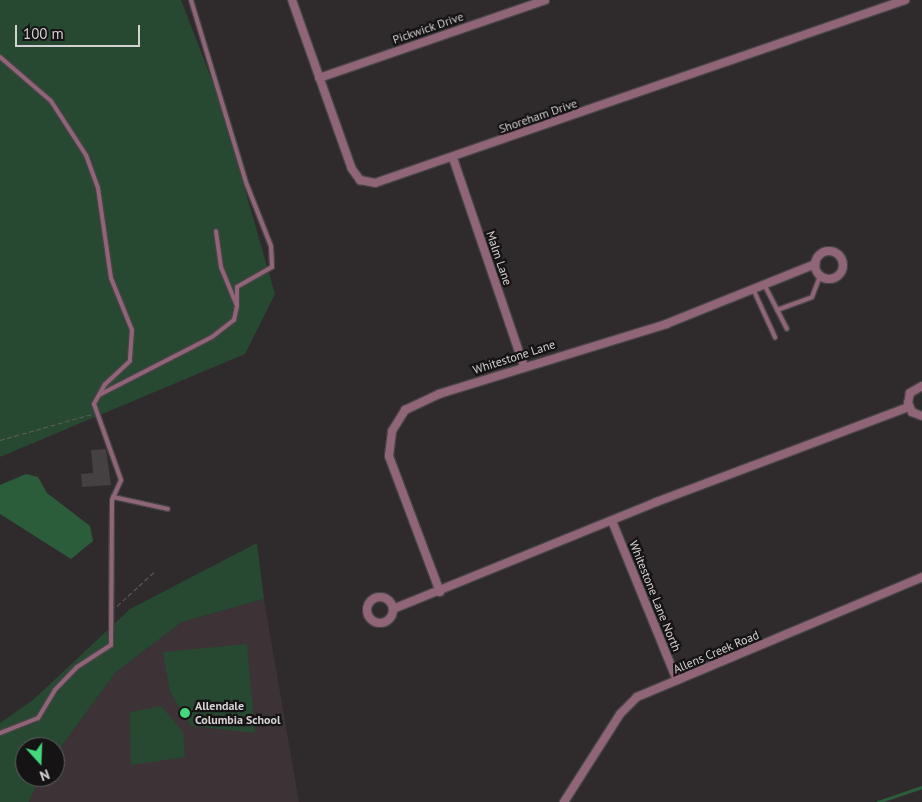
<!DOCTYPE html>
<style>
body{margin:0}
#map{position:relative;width:922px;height:802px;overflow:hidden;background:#2f2a2c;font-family:"PT Sans",sans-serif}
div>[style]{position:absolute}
.built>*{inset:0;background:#3d3236}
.green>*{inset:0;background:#274831}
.water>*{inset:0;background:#2b5d3a}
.stream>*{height:2.5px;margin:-1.25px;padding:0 1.25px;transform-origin:1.25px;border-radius:1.25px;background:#2b5d3a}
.building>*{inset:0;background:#454042}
.path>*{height:1px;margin-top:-0.5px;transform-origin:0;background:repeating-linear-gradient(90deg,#646061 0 5px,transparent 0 7.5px)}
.roads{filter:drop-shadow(1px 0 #494547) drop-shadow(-1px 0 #494547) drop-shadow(0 1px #494547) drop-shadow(0 -1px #494547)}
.service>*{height:4px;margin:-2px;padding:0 2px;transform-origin:2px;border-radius:2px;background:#916578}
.minor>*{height:8px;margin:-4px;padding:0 4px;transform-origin:4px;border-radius:4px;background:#916578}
.minor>.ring{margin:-4px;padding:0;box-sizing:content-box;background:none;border:8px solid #916578;border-radius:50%}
.dots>*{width:14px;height:14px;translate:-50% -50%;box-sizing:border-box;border:2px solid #151314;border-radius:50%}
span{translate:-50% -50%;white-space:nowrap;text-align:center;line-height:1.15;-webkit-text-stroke:4.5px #151314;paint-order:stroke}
.street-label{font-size:12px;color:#d4d1d2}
.poi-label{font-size:12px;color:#d4d1d2;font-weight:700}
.left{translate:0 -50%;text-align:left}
.north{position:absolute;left:15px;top:737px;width:50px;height:50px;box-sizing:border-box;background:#151314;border:1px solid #615f60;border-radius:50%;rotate:160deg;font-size:14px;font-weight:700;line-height:20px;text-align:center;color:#d4d1d2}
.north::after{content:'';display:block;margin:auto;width:18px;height:22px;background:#44d77b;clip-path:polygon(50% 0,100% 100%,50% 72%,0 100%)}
.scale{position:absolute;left:15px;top:25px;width:125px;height:22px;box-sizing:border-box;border:2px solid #d4d1d2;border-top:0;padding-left:6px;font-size:15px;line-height:18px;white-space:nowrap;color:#d4d1d2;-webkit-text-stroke:4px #151314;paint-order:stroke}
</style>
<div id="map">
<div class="built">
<i style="clip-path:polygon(264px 599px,299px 802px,29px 802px,40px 777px,55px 777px,55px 755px,116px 672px,182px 622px)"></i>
</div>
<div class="green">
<i style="clip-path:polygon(0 0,181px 0,218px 96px,275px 294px,245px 354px,0 457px)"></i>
<i style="clip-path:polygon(257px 543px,264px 599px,182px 622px,116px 672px,55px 755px,55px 747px,25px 747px,25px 777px,40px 777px,29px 802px,0 802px,0 723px,33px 700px,130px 609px)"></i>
<i style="clip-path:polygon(247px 644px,255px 733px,191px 726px,170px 692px,163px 652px)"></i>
<i style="clip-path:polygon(161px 706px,183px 732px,185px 757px,131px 765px,130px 712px)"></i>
</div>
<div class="water">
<i style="clip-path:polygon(26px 474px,38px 477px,47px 493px,90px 526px,93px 541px,71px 559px,0 514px,0 485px)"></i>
</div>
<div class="stream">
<i style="left:878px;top:802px;width:46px;rotate:-18.8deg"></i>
</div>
<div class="building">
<i style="clip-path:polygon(106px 449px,111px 485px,82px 487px,81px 474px,93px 473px,91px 450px)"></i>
</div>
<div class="path">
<i style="left:0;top:440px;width:96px;rotate:-15.8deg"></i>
<i style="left:117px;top:606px;width:52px;rotate:-42.6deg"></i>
</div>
<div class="roads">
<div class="service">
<i style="left:191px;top:0;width:193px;rotate:73.2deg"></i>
<i style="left:247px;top:185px;width:66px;rotate:68.5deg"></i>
<i style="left:271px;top:246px;width:21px;rotate:87deg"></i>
<i style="left:272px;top:267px;width:40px;rotate:150.3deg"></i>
<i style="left:237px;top:287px;width:19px;rotate:90deg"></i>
<i style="left:0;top:57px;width:67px;rotate:40.8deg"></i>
<i style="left:51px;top:101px;width:64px;rotate:57.1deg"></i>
<i style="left:86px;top:155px;width:35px;rotate:70deg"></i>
<i style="left:98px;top:188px;width:91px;rotate:81.8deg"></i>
<i style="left:111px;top:278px;width:56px;rotate:68deg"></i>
<i style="left:132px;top:330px;width:31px;rotate:94deg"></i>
<i style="left:130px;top:361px;width:34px;rotate:137deg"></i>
<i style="left:105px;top:384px;width:23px;rotate:119deg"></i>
<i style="left:94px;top:404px;width:81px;rotate:70.4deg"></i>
<i style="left:121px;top:480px;width:22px;rotate:114deg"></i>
<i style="left:112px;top:500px;width:145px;rotate:90.4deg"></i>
<i style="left:111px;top:645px;width:40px;rotate:147.1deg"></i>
<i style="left:77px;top:667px;width:32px;rotate:134deg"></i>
<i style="left:55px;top:690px;width:33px;rotate:121deg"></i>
<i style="left:38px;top:718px;width:41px;rotate:158.5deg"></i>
<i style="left:765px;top:286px;width:48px;rotate:62.9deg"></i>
<i style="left:754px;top:291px;width:51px;rotate:65.5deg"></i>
<i style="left:777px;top:310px;width:37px;rotate:-20deg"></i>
<i style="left:812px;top:297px;width:22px;rotate:-69deg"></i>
<i style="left:99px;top:395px;width:127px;rotate:-27.2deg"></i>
<i style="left:212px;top:337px;width:28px;rotate:-38deg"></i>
<i style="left:234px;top:320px;width:14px;rotate:-78deg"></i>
<i style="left:237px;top:306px;width:42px;rotate:-112.3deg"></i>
<i style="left:221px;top:267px;width:36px;rotate:-98deg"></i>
<i style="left:113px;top:497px;width:56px;rotate:12.3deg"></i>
</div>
<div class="minor">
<i style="left:292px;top:0;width:179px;rotate:70.5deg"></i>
<i style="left:352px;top:169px;width:14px;rotate:54deg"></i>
<i style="left:360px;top:180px;width:15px;rotate:11deg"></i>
<i style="left:375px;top:183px;width:561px;rotate:-19.05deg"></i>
<i style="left:319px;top:78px;width:239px;rotate:-19deg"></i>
<i style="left:453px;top:158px;width:220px;rotate:71.2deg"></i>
<i class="ring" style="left:815px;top:251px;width:20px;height:20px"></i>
<i style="left:922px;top:386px;width:14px;rotate:150deg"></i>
<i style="left:910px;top:393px;width:10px;rotate:101deg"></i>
<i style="left:908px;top:403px;width:10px;rotate:66deg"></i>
<i style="left:912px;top:412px;width:11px;rotate:22deg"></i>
<i style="left:612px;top:521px;width:172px;rotate:67.8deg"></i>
<i style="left:440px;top:592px;width:145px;rotate:-110.6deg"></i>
<i style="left:389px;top:456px;width:25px;rotate:-83deg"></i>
<i style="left:392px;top:431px;width:25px;rotate:-58deg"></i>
<i style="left:405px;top:410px;width:38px;rotate:-25deg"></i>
<i style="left:439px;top:394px;width:238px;rotate:-17.1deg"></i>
<i style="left:666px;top:324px;width:161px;rotate:-21.9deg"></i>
<i class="ring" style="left:367px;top:597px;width:18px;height:18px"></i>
<i style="left:393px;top:609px;width:284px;rotate:-22.1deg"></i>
<i style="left:656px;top:502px;width:270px;rotate:-20.6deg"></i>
<i style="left:564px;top:802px;width:104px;rotate:-57.5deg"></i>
<i style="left:620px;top:714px;width:24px;rotate:-45deg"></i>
<i style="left:637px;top:697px;width:309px;rotate:-22.8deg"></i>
</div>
</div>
<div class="dots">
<i style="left:185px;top:713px;background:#44d77b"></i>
</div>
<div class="street-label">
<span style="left:428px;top:28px;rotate:-19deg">Pickwick Drive</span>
<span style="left:538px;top:116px;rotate:-19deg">Shoreham Drive</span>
<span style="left:499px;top:258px;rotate:71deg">Malm Lane</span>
<span style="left:514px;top:357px;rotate:-18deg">Whitestone Lane</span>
<span style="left:655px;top:596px;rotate:68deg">Whitestone Lane North</span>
<span style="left:716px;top:652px;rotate:-23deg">Allens Creek Road</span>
</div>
<div class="poi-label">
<span class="left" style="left:195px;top:713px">Allendale<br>Columbia School</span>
</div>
<div class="north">N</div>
<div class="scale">100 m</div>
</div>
